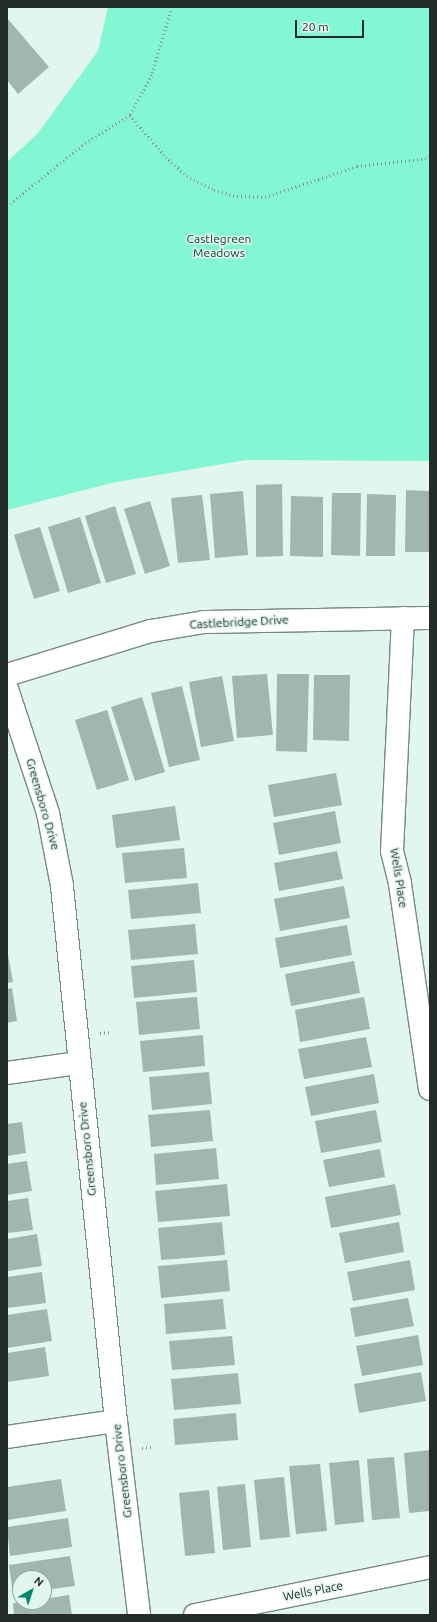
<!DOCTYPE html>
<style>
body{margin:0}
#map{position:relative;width:437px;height:1622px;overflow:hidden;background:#e0f6ee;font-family:Ubuntu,sans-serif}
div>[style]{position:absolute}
.green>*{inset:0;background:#83f6d3}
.building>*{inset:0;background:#a1b6ae}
.path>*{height:2.5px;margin-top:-1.25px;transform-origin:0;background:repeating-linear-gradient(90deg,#869690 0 1px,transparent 0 4px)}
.roads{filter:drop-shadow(1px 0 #768a83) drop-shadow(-1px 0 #768a83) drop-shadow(0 1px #768a83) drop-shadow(0 -1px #768a83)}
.street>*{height:22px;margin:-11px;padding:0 11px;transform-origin:11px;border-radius:11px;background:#fff}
.secondary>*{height:22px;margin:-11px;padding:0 11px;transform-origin:11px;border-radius:11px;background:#fff}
span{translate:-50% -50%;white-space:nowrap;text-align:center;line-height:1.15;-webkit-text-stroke:3px #e0f6ee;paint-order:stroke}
.park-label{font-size:12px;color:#0f4436}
.street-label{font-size:12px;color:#242c29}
.frame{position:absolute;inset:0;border:8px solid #242c29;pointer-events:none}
.north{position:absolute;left:12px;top:1570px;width:40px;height:40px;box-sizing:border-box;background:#e0f6ee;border:1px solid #95a59f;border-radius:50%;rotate:39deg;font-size:11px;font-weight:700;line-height:16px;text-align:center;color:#242c29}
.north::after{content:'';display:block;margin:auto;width:14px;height:18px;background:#00876b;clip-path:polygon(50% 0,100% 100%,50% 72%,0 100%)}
.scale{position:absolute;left:295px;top:20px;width:69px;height:18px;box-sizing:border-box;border:2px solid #242c29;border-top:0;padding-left:5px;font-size:12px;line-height:14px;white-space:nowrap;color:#242c29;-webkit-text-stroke:3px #e0f6ee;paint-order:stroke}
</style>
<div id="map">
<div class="green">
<i style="clip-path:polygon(108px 7px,430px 7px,430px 461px,246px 460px,111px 483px,7px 510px,7px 162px,38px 133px,98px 51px)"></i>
</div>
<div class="building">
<i style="clip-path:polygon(7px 18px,49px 67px,18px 94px,7px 80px)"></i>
<i style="clip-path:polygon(282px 484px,283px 556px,256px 557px,256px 485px)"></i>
<i style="clip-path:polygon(406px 490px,430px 491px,430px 552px,405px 552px)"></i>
<i style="clip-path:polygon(243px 491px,248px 555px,215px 558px,210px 494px)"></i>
<i style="clip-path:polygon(332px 493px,361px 493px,360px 556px,331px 555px)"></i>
<i style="clip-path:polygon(367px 494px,396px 495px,395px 556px,366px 556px)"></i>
<i style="clip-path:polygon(202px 495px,210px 560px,178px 563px,171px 498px)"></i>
<i style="clip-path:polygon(291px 496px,323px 497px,323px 557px,290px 556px)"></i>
<i style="clip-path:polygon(150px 501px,170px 566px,145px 574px,124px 509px)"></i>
<i style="clip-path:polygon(115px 506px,136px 574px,106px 583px,85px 516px)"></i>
<i style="clip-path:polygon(80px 517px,101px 583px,68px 593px,48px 527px)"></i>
<i style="clip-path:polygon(40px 527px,60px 591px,34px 599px,14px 535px)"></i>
<i style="clip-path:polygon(267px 674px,273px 735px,237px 738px,232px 676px)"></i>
<i style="clip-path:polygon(277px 674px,309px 674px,307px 752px,276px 751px)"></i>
<i style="clip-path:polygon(314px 675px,350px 675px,349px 741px,313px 740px)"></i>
<i style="clip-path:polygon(222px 676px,234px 741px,201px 747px,189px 682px)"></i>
<i style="clip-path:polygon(182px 686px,200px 760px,169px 767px,151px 693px)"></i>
<i style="clip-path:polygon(142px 697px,165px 772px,135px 781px,111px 707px)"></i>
<i style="clip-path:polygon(107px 710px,129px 780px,97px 790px,75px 720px)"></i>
<i style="clip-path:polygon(336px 773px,342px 805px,274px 817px,268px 785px)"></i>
<i style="clip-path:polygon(175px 806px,180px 840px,116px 848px,112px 815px)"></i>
<i style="clip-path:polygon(335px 811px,341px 843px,279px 855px,273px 823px)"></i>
<i style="clip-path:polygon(184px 848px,187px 878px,125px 883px,122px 853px)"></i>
<i style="clip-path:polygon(337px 851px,343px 879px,279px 891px,274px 863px)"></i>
<i style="clip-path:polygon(198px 883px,201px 913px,131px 919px,128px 890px)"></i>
<i style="clip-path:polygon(344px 886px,350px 918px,280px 931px,274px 899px)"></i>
<i style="clip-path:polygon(195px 924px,198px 954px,131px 960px,128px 930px)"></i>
<i style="clip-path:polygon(347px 925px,352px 955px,280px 968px,275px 938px)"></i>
<i style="clip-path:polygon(7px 949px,13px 982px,7px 983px)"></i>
<i style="clip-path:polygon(194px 960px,197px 992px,134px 998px,131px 966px)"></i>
<i style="clip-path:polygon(354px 961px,360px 993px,291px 1006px,285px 974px)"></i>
<i style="clip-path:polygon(12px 988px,17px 1021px,7px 1023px,7px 989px)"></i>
<i style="clip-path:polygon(197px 997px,200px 1029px,139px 1035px,136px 1002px)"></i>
<i style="clip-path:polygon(364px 997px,370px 1029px,300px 1042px,295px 1010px)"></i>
<i style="clip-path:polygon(203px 1035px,205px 1066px,143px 1072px,140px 1041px)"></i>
<i style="clip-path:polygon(366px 1037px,372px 1067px,304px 1079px,298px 1049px)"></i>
<i style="clip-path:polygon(209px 1072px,212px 1104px,152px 1110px,149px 1077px)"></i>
<i style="clip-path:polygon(374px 1074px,379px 1103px,311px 1116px,305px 1087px)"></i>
<i style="clip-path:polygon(210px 1110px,213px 1141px,151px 1147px,148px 1115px)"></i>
<i style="clip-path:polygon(376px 1110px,382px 1142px,321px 1153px,315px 1121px)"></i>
<i style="clip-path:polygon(22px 1122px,26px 1153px,7px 1156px,7px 1124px)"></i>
<i style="clip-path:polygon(216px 1148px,219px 1179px,156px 1185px,154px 1154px)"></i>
<i style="clip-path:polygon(380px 1149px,385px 1177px,329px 1187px,323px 1160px)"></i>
<i style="clip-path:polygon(27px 1161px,32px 1191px,7px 1195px,7px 1164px)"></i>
<i style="clip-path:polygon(227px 1184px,230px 1216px,158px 1222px,155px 1191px)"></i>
<i style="clip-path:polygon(395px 1184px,401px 1215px,331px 1228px,325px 1197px)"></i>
<i style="clip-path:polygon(28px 1198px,33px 1230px,7px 1233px,7px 1201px)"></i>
<i style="clip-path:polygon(222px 1222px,225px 1255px,161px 1260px,158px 1228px)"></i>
<i style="clip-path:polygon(399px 1222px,404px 1252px,345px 1263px,339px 1233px)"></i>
<i style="clip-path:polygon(37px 1234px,42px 1266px,7px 1271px,7px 1239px)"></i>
<i style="clip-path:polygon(227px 1260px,230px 1291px,161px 1298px,158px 1266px)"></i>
<i style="clip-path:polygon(410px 1260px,415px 1290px,353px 1301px,347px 1272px)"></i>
<i style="clip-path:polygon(42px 1272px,46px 1303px,7px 1308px,7px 1277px)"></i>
<i style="clip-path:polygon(408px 1298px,414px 1326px,355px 1337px,350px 1308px)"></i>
<i style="clip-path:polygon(223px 1299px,226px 1329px,166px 1334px,164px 1304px)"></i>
<i style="clip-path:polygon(47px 1309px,52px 1341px,7px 1348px,7px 1315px)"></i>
<i style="clip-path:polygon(418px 1335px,423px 1365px,362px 1376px,356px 1346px)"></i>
<i style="clip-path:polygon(232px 1336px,235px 1365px,172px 1370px,169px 1341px)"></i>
<i style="clip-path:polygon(45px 1347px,49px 1376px,7px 1382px,7px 1353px)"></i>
<i style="clip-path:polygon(421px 1372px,426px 1401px,359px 1413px,354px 1384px)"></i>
<i style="clip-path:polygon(238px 1373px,241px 1404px,174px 1410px,171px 1379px)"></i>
<i style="clip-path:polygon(236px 1413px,238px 1440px,175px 1445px,173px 1419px)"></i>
<i style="clip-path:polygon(430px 1450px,430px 1511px,409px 1513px,404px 1453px)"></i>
<i style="clip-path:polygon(394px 1457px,400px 1518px,372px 1520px,367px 1459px)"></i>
<i style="clip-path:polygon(359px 1460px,364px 1522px,335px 1525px,329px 1463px)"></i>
<i style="clip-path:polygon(320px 1464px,327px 1531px,296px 1534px,289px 1466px)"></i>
<i style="clip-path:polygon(284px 1477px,290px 1537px,260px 1540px,254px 1480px)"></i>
<i style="clip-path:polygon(61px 1479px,66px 1511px,7px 1520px,7px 1487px)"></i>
<i style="clip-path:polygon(245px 1484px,251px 1547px,223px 1550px,217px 1487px)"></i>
<i style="clip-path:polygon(209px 1490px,215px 1553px,185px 1556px,179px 1493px)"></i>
<i style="clip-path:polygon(68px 1518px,72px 1547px,10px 1556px,7px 1527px)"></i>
<i style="clip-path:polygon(70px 1556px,75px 1586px,44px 1590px,44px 1578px,20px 1578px,20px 1594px,13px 1595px,9px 1565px)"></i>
<i style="clip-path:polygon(69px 1595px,72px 1615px,14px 1615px,13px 1603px,44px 1602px,44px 1599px)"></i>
</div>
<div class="path">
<i style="left:172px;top:7px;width:71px;rotate:106.4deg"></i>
<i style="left:152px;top:75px;width:46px;rotate:118.8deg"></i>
<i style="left:130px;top:115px;width:55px;rotate:49.4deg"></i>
<i style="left:166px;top:157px;width:28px;rotate:42deg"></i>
<i style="left:187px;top:176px;width:30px;rotate:27deg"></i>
<i style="left:214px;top:190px;width:24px;rotate:15deg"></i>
<i style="left:237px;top:196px;width:28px;rotate:2deg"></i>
<i style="left:265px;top:197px;width:97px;rotate:-18.6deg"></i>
<i style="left:357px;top:166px;width:73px;rotate:-6.3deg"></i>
<i style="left:7px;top:206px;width:100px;rotate:-38.9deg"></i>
<i style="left:85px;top:143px;width:53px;rotate:-31.9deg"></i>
<i style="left:100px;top:1033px;width:9px;rotate:-6deg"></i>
<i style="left:142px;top:1448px;width:9px;rotate:-6deg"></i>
</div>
<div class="roads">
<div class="street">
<i style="left:403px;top:618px;width:233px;rotate:92.7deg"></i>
<i style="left:392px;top:851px;width:34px;rotate:76deg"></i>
<i style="left:400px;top:884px;width:207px;rotate:81.7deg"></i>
<i style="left:7px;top:1073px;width:72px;rotate:-8deg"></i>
<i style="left:7px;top:1437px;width:110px;rotate:-8.4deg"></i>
<i style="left:195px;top:1615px;width:240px;rotate:-11.5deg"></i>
</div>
<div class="secondary">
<i style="left:7px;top:675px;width:151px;rotate:-17deg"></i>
<i style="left:151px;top:631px;width:54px;rotate:-9.6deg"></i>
<i style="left:204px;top:622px;width:226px;rotate:-1deg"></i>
<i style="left:7px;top:689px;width:131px;rotate:71.7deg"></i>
<i style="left:48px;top:813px;width:74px;rotate:79.1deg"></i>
<i style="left:62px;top:886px;width:538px;rotate:84.24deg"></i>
<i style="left:116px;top:1421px;width:195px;rotate:83.2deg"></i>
</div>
</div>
<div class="park-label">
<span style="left:219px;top:246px">Castlegreen<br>Meadows</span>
</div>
<div class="street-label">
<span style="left:239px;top:622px;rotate:-3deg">Castlebridge Drive</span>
<span style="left:43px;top:804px;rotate:74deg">Greensboro Drive</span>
<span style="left:399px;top:878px;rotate:81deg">Wells Place</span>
<span style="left:87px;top:1149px;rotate:-96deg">Greensboro Drive</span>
<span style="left:122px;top:1471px;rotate:-97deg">Greensboro Drive</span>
<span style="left:313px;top:1591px;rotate:-11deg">Wells Place</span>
</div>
<div class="frame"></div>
<div class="north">N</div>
<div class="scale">20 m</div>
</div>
